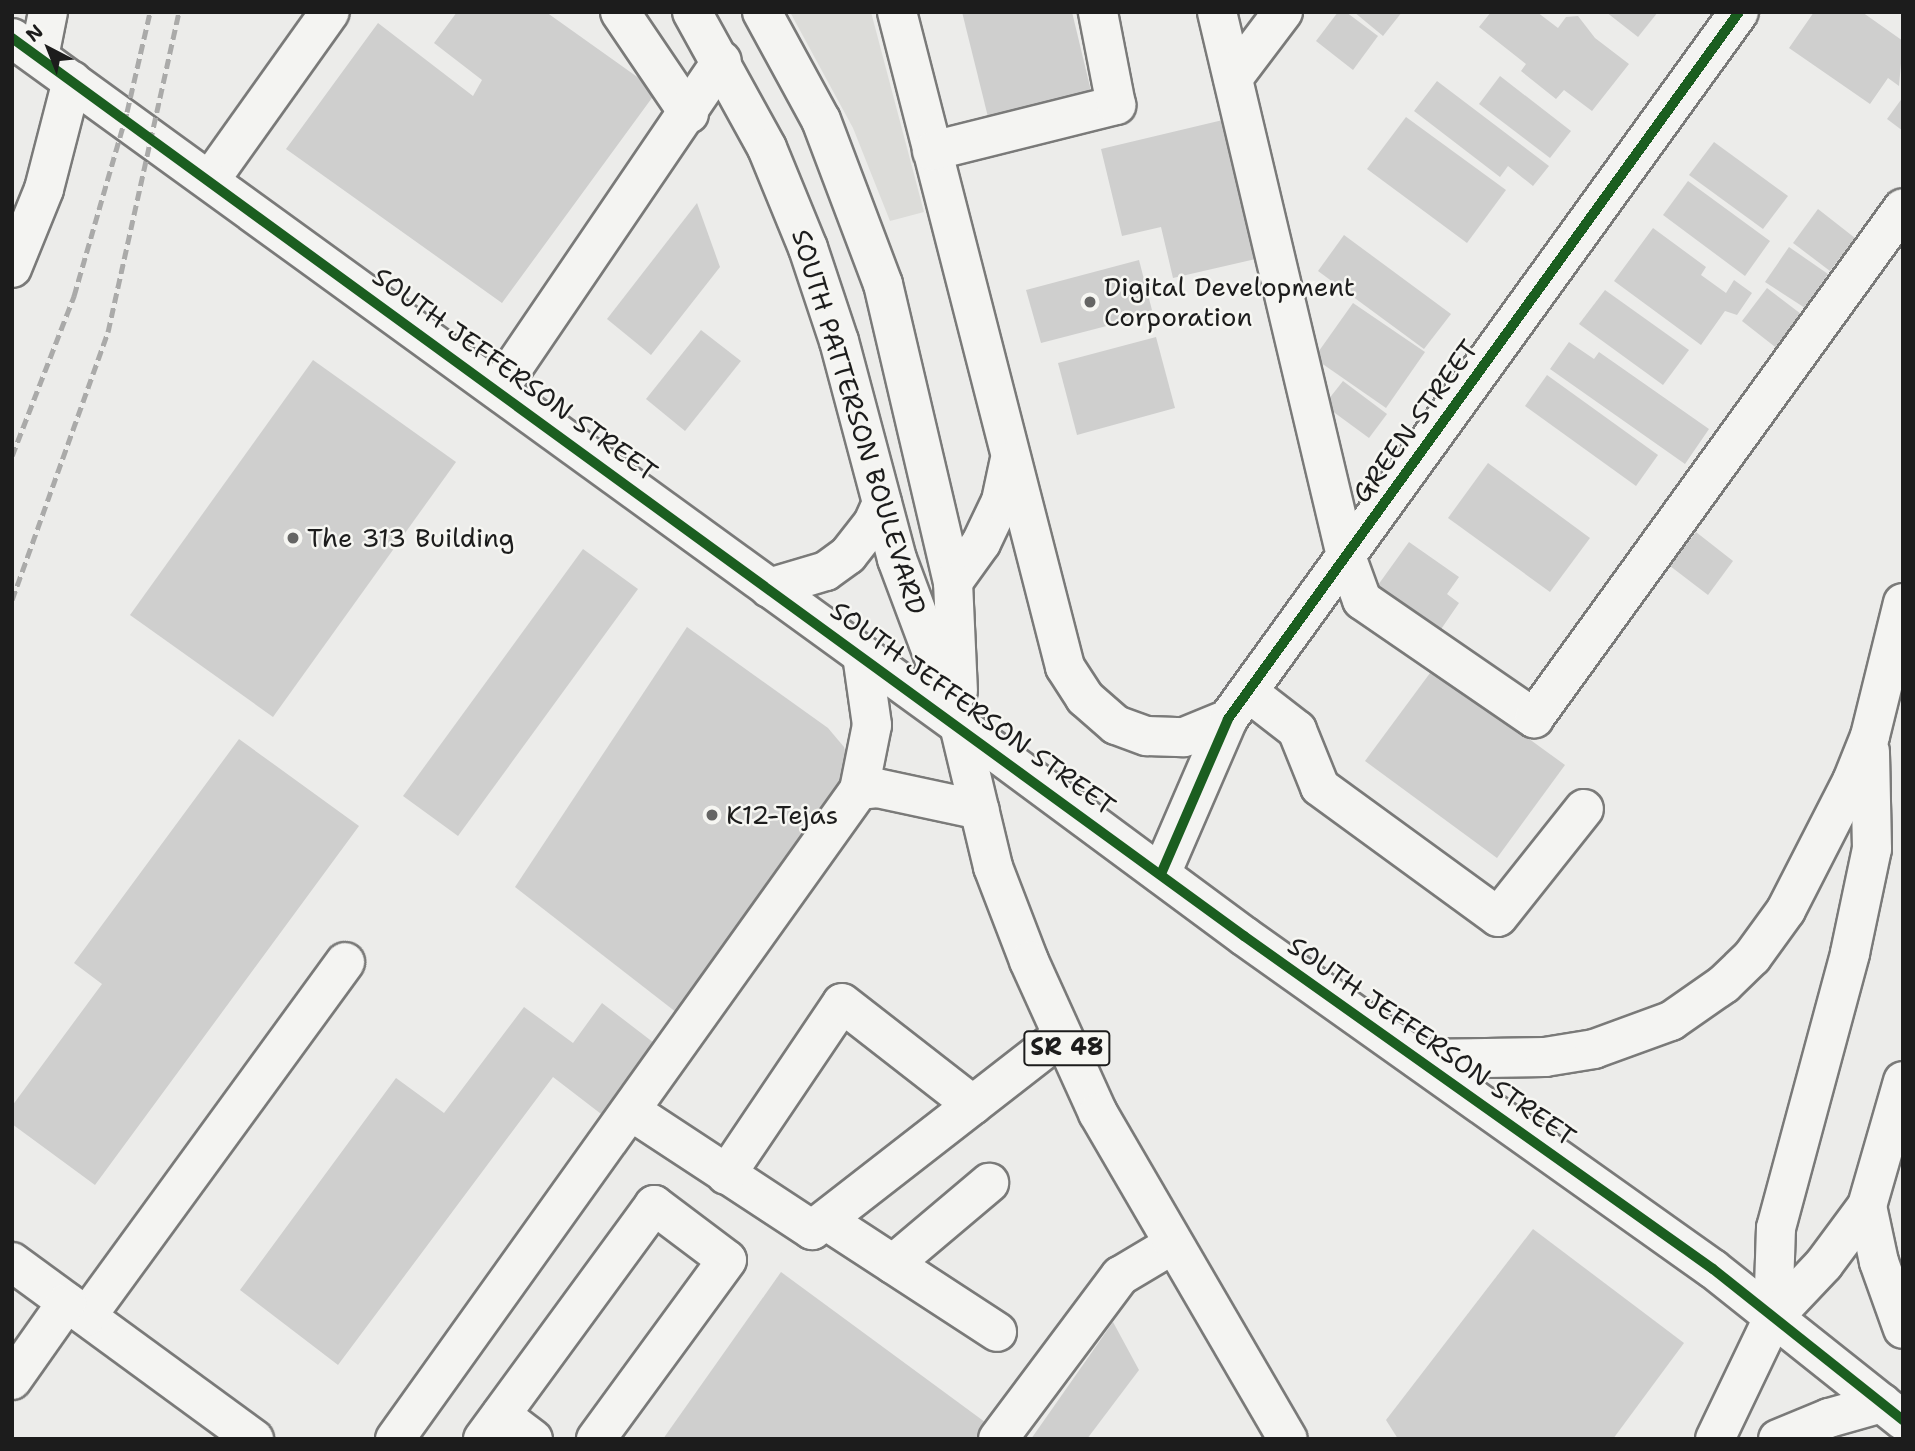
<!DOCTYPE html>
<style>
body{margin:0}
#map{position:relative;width:1915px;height:1451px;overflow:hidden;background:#ececea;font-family:"Shantell Sans",sans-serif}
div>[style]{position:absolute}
.green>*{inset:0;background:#dcdcd9}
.building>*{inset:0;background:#cfcfce}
.roads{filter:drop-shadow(2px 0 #7a7a79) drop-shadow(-2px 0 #7a7a79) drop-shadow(0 2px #7a7a79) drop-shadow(0 -2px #7a7a79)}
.minor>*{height:38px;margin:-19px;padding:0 19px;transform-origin:19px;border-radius:19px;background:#f4f4f2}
.major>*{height:38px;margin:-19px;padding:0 19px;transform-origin:19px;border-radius:19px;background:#f4f4f2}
.highway>*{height:38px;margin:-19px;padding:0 19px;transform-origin:19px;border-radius:19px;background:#f4f4f2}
.rail>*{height:5px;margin-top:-2.5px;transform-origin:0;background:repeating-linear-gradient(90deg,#aaaaa9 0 10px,transparent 0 15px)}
.cycleway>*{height:10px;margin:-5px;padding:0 5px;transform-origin:5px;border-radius:5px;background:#1b5e20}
.dots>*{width:19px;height:19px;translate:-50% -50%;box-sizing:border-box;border:4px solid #f6f6f2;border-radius:50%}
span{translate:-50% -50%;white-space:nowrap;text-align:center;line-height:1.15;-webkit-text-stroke:5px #f6f6f2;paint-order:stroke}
.shield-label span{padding:2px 5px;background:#f6f6f2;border:2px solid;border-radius:5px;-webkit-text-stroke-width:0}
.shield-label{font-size:24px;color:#1c1c1c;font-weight:700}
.poi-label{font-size:26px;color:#1c1c1c}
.left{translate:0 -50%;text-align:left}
.street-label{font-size:26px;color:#1c1c1c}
.frame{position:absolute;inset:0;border:14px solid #1c1c1c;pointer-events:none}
.north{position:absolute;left:14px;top:14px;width:70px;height:70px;-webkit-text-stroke:5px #f6f6f2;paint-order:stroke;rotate:318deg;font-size:19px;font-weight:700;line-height:28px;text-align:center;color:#1c1c1c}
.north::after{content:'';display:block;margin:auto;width:24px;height:32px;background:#1c1c1c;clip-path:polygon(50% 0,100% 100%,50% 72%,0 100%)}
</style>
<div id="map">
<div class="green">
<i style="clip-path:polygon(790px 12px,871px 12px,924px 212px,890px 221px,853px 128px)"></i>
</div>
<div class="building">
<i style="clip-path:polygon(457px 12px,546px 12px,657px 91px,502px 303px,286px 149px,378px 23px,473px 96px,482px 80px,434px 43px)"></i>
<i style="clip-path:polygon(962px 12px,1072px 12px,1091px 91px,988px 117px)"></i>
<i style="clip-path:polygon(1338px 12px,1346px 12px,1378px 36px,1353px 70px,1316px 41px)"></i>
<i style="clip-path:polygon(1354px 12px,1402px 12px,1383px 36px)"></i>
<i style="clip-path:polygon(1491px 12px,1537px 12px,1558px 28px,1566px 17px,1578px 16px,1595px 38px,1629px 64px,1592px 111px,1564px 90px,1556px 99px,1521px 71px,1526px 64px,1479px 27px)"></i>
<i style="clip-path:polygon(1606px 12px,1658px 12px,1638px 37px)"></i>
<i style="clip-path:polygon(1814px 12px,1862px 12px,1903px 41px,1899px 86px,1888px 78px,1870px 104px,1789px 48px)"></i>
<i style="clip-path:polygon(1500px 76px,1571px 131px,1550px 158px,1479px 104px)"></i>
<i style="clip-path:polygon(1437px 81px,1549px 166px,1533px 186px,1508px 166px,1500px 177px,1414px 111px)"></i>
<i style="clip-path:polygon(1903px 97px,1903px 131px,1887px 119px)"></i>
<i style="clip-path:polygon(1406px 117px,1506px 190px,1467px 243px,1367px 169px)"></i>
<i style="clip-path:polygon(1227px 119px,1260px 258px,1173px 278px,1161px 227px,1122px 236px,1101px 149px)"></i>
<i style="clip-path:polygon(1714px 142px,1788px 196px,1763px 229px,1689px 175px)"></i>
<i style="clip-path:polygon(1688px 181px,1770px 241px,1745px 276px,1663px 215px)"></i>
<i style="clip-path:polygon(697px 203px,720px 267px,651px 355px,607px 319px)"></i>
<i style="clip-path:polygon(1818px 209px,1855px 238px,1830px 271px,1793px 243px)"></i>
<i style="clip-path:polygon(1653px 228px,1706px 267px,1701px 275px,1726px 293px,1734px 280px,1752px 293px,1737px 315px,1725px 311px,1701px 345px,1614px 281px)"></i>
<i style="clip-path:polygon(1344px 235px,1451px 314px,1424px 349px,1318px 271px)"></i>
<i style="clip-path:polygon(1789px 247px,1828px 274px,1805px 308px,1765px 282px)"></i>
<i style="clip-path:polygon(1139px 260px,1153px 314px,1041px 343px,1026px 290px)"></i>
<i style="clip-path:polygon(1767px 288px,1805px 317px,1779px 350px,1742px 321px)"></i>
<i style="clip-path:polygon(1605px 290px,1689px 350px,1663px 385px,1579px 324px)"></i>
<i style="clip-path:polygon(1353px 303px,1425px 352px,1386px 408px,1314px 358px)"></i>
<i style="clip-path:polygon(701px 330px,741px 361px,685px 431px,646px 399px)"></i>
<i style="clip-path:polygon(1156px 337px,1175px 408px,1077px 435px,1058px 363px)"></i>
<i style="clip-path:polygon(1569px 342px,1594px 359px,1599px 352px,1709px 429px,1685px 464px,1550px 369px)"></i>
<i style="clip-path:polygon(313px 360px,456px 462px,273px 717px,130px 615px)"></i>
<i style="clip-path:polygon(1547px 375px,1658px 455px,1636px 486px,1525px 406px)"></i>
<i style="clip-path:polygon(1343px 381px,1387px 414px,1369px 438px,1324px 405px)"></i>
<i style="clip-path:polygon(1488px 463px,1590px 538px,1550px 592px,1448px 518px)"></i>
<i style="clip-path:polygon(1696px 532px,1733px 561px,1708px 595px,1670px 566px)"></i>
<i style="clip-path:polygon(1409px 542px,1459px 577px,1447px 594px,1459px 603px,1435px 638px,1373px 592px)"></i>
<i style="clip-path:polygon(583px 549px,638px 589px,458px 836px,403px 796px)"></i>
<i style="clip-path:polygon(687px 627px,828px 728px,844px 747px,848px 763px,841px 783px,681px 1016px,515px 887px)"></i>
<i style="clip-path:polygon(1433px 669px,1565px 765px,1497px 858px,1365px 761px)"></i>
<i style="clip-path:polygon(239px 739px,359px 826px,95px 1185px,12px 1124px,12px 1106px,102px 984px,74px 963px)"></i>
<i style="clip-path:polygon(602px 1003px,658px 1046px,605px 1117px,553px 1077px,338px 1365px,240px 1290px,396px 1078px,444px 1113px,524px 1007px,573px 1043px)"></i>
<i style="clip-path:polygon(1533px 1229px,1684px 1343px,1613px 1439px,1398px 1439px,1386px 1420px)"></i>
<i style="clip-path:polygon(781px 1272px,989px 1425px,980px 1439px,663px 1439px)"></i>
<i style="clip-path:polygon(1113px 1322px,1139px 1370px,1087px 1439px,1031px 1439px)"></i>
</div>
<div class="roads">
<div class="minor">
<i style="left:620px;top:12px;width:123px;rotate:55.9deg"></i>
<i style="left:897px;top:12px;width:676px;rotate:75.61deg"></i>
<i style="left:1065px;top:667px;width:37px;rotate:57deg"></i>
<i style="left:1085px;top:698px;width:41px;rotate:41.1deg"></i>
<i style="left:1116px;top:725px;width:33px;rotate:20deg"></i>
<i style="left:1147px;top:736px;width:37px;rotate:2deg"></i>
<i style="left:1184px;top:737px;width:48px;rotate:-22.2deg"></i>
<i style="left:1217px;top:12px;width:559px;rotate:76.66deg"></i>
<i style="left:1346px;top:556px;width:47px;rotate:70deg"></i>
<i style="left:1362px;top:600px;width:209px;rotate:34.5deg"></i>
<i style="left:1534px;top:718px;width:629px;rotate:-54.11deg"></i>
<i style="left:39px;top:57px;width:46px;rotate:-78.7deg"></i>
<i style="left:1233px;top:78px;width:83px;rotate:-52.9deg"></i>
<i style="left:932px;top:151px;width:190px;rotate:-14deg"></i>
<i style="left:1116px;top:105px;width:95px;rotate:-101deg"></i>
<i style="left:210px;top:180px;width:206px;rotate:-54.5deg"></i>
<i style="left:12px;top:268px;width:85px;rotate:-67.9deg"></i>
<i style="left:44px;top:189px;width:112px;rotate:-75.5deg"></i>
<i style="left:498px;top:390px;width:398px;rotate:-55.8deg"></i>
<i style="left:953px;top:582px;width:48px;rotate:-54.3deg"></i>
<i style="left:981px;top:543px;width:47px;rotate:-64.5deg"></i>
<i style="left:1001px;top:501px;width:40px;rotate:-78deg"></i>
<i style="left:1248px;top:692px;width:62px;rotate:37.8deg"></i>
<i style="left:1297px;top:730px;width:61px;rotate:68deg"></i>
<i style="left:1320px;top:787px;width:220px;rotate:36.1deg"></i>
<i style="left:1498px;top:917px;width:138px;rotate:-51.5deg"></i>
<i style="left:959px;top:725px;width:355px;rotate:36.5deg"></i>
<i style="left:1244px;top:936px;width:575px;rotate:35.38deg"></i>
<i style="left:1713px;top:1269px;width:243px;rotate:38.5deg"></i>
<i style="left:859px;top:790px;width:18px;rotate:-6deg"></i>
<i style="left:877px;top:788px;width:105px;rotate:12.1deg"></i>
<i style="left:1161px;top:874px;width:169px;rotate:-66.6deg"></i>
<i style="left:1228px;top:719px;width:872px;rotate:-54.14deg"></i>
<i style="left:631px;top:1111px;width:217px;rotate:33.3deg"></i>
<i style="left:812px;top:1230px;width:316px;rotate:-37.9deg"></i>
<i style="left:726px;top:1175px;width:207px;rotate:-56deg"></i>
<i style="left:842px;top:1003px;width:166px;rotate:37.9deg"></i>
<i style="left:827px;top:1221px;width:203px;rotate:33.1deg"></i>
<i style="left:12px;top:1262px;width:300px;rotate:36.2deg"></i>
<i style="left:893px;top:1264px;width:126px;rotate:-40.2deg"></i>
<i style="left:87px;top:1316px;width:438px;rotate:-53.9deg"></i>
<i style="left:12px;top:1380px;width:95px;rotate:-54.8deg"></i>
<i style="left:501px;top:1415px;width:40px;rotate:37deg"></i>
<i style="left:395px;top:1439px;width:798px;rotate:-54.44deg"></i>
<i style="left:859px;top:790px;width:66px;rotate:-78.7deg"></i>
<i style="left:872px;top:725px;width:71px;rotate:-98.1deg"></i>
<i style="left:483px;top:1439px;width:290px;rotate:-53.8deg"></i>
<i style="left:654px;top:1205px;width:91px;rotate:37deg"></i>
<i style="left:727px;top:1260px;width:222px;rotate:126.2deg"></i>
<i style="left:998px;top:1439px;width:204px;rotate:-53.2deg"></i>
<i style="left:1120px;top:1276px;width:61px;rotate:-30.8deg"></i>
<i style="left:1715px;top:1439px;width:134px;rotate:-64.4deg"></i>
<i style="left:1778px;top:1439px;width:55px;rotate:-22.4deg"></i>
<i style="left:1829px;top:1418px;width:55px;rotate:-15.8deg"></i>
</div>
<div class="major">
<i style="left:692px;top:12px;width:155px;rotate:61.1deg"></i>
<i style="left:767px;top:148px;width:108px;rotate:67.7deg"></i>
<i style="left:808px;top:248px;width:98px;rotate:71.6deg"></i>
<i style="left:839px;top:341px;width:226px;rotate:75.1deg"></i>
<i style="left:897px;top:559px;width:177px;rotate:69.5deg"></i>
<i style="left:959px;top:725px;width:146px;rotate:76.5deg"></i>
<i style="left:993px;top:867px;width:101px;rotate:69deg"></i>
<i style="left:1029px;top:961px;width:167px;rotate:65.6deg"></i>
<i style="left:1098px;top:1113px;width:377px;rotate:59.8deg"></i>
<i style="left:762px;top:12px;width:123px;rotate:61.4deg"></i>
<i style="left:821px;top:120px;width:175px;rotate:69.3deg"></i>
<i style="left:883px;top:284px;width:306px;rotate:76.8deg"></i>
<i style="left:953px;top:582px;width:109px;rotate:87.4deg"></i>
<i style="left:12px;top:38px;width:1170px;rotate:35.96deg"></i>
<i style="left:769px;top:588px;width:59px;rotate:-16.6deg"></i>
<i style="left:826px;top:571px;width:27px;rotate:-36deg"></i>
<i style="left:848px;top:555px;width:41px;rotate:-52deg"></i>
<i style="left:873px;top:523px;width:22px;rotate:-66deg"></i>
</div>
<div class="highway">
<i style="left:1418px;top:1059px;width:127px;rotate:-0.9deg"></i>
<i style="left:1545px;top:1057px;width:50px;rotate:-9.3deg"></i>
<i style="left:1594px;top:1049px;width:82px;rotate:-20deg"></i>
<i style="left:1671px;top:1021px;width:65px;rotate:-34.9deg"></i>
<i style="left:1724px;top:984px;width:39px;rotate:-44deg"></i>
<i style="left:1752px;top:957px;width:58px;rotate:-54.1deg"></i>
<i style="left:1786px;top:910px;width:145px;rotate:-62.9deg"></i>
<i style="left:1852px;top:781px;width:48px;rotate:-68.2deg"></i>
<i style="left:1870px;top:736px;width:137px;rotate:-76.1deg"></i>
<i style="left:1867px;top:1206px;width:57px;rotate:77.9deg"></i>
<i style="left:1879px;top:1262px;width:71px;rotate:70.3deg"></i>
<i style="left:1773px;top:1318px;width:90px;rotate:-88.1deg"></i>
<i style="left:1776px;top:1228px;width:285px;rotate:-74.9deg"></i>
<i style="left:1850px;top:953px;width:106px;rotate:-78.1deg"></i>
<i style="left:1872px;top:849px;width:98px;rotate:-91.2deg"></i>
<i style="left:1773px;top:1318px;width:74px;rotate:-46.6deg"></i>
<i style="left:1824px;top:1264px;width:72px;rotate:-53.4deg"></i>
<i style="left:1867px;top:1206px;width:130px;rotate:-73.9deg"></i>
</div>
</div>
<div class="rail">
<i style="left:12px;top:456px;width:172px;rotate:-68.8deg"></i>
<i style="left:74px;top:296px;width:191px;rotate:-73.9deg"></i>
<i style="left:127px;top:112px;width:103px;rotate:-77deg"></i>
<i style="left:12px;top:600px;width:285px;rotate:-70.3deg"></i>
<i style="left:108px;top:332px;width:328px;rotate:-77.5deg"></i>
</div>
<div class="cycleway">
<i style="left:12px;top:38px;width:1525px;rotate:36.09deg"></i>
<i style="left:1244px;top:936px;width:575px;rotate:35.38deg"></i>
<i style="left:1713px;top:1269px;width:243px;rotate:38.5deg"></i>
<i style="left:1161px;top:874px;width:169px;rotate:-66.6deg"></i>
<i style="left:1228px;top:719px;width:872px;rotate:-54.14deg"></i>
</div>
<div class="dots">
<i style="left:1090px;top:302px;background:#656564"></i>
<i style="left:293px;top:538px;background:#656564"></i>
<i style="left:712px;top:815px;background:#656564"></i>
</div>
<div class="shield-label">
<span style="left:1067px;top:1048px">SR 48</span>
</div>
<div class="poi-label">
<span class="left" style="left:1104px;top:302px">Digital Development<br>Corporation</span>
<span class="left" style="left:307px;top:538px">The 313 Building</span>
<span class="left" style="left:726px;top:815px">K12-Tejas</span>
</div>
<div class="street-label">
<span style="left:515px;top:374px;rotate:36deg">SOUTH JEFFERSON STREET</span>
<span style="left:1415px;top:421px;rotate:-54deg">GREEN STREET</span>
<span style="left:859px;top:422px;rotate:73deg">SOUTH PATTERSON BOULEVARD</span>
<span style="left:973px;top:708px;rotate:36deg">SOUTH JEFFERSON STREET</span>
<span style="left:1432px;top:1041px;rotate:35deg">SOUTH JEFFERSON STREET</span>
</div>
<div class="frame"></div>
<div class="north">N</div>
</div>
